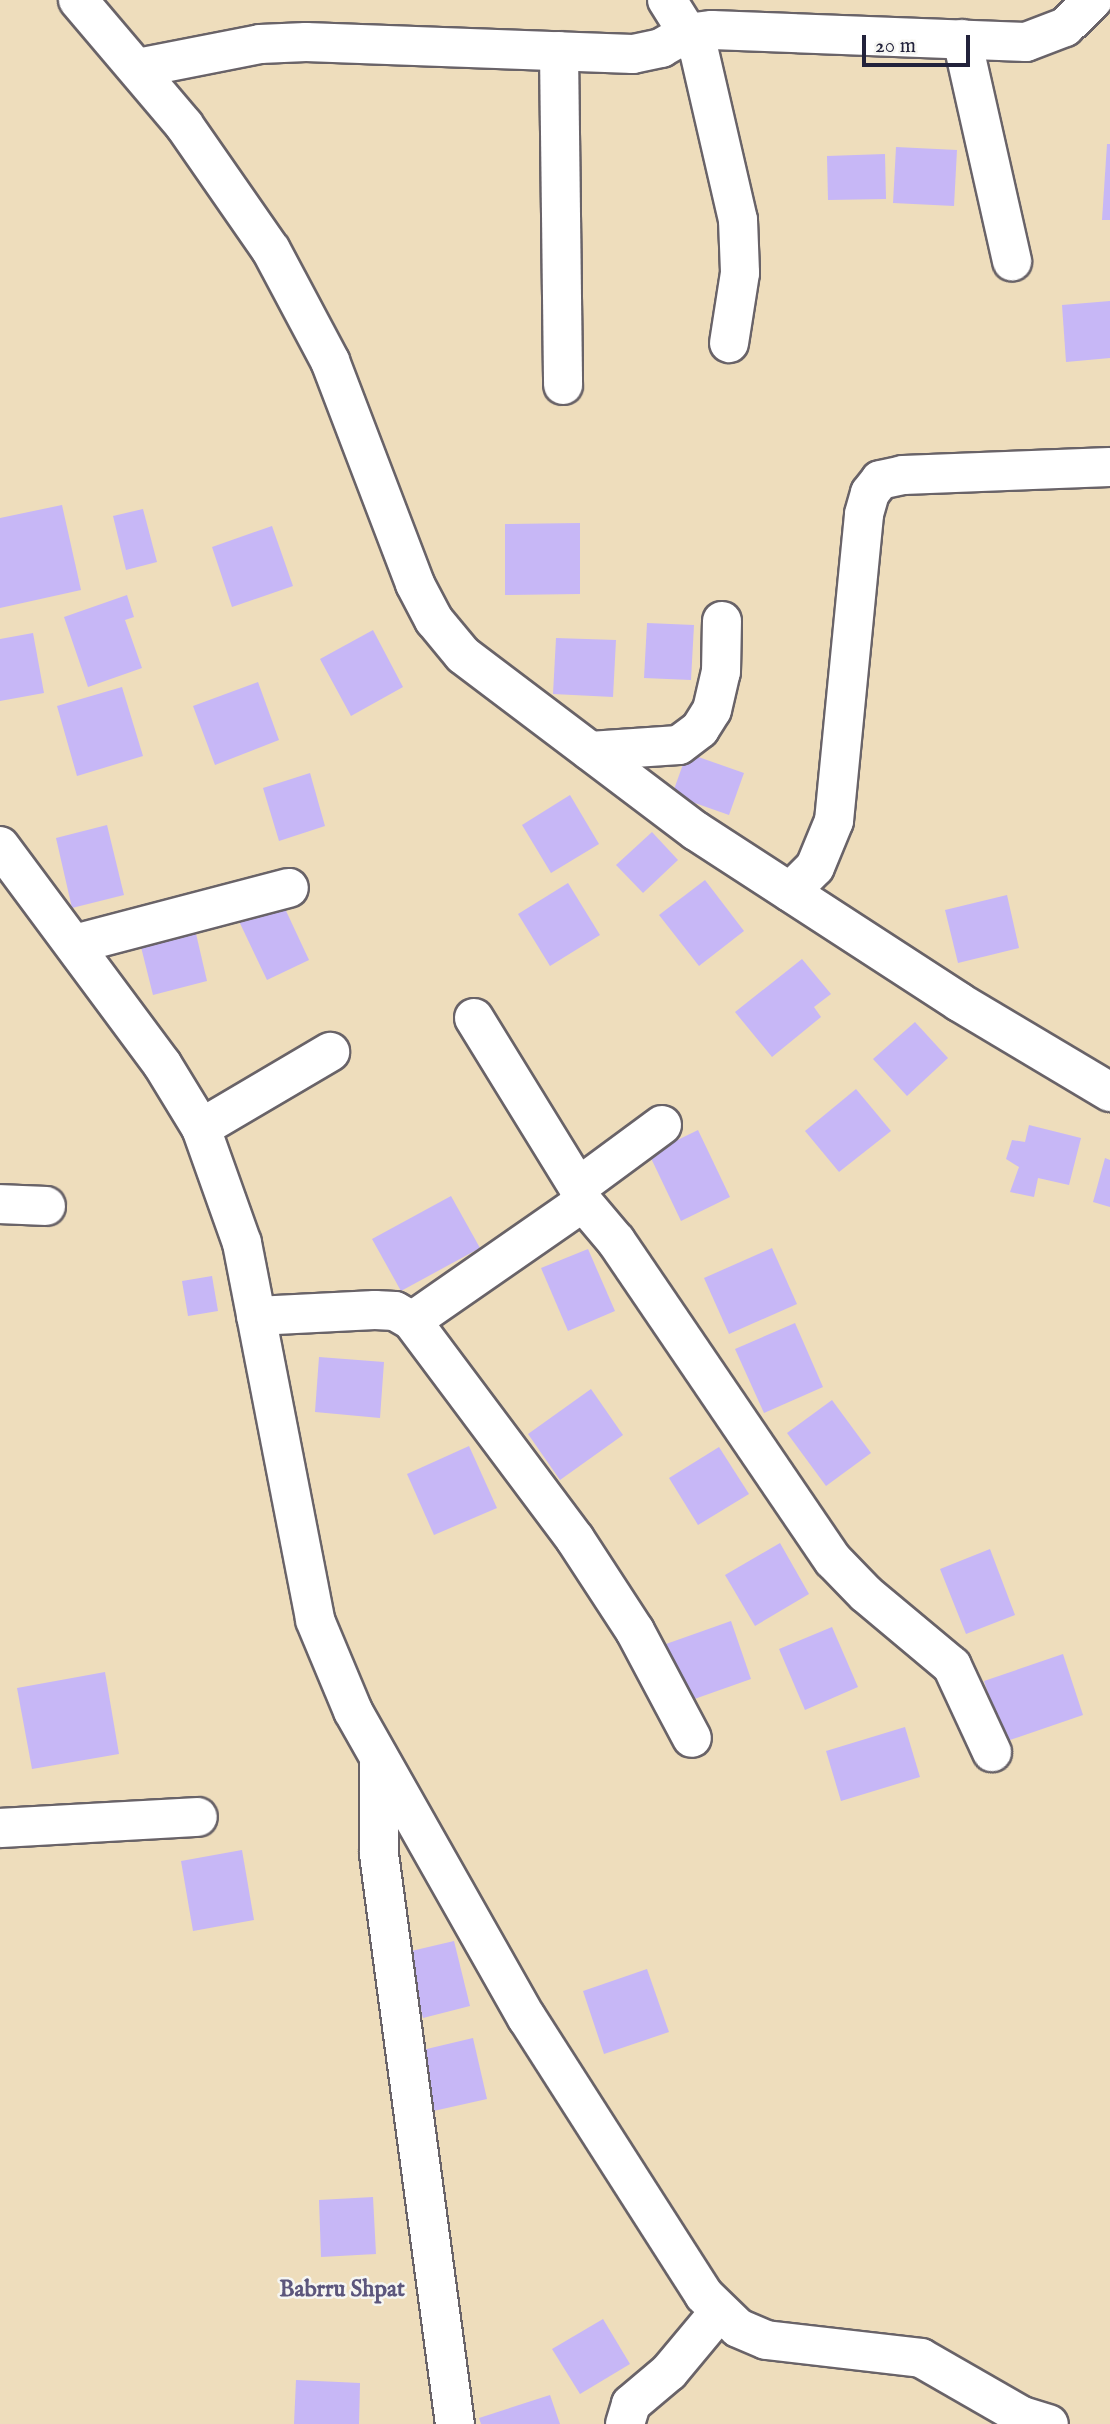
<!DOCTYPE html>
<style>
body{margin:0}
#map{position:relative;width:1110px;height:2424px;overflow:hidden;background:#eeddbc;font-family:"IM FELL English",serif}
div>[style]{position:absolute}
.building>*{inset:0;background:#c7b7f6}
.roads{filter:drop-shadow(2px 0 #696368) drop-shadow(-2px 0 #696368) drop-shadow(0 2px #696368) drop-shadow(0 -2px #696368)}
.minor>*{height:38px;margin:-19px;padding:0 19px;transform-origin:19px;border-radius:19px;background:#fff}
span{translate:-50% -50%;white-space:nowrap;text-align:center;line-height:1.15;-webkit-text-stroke:5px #f6f6f2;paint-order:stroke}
.quarter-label{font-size:23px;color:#5c567c;font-weight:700}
.scale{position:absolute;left:862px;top:35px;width:108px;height:32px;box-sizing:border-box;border:4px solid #22223b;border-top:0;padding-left:9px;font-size:21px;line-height:24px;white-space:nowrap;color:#22223b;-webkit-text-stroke:5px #f6f6f2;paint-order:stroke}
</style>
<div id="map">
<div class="building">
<i style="clip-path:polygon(1107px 144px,1110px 144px,1110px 220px,1102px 220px)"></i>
<i style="clip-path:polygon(896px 147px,957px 150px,954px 206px,893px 203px)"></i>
<i style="clip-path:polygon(885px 154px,886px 199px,828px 200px,827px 156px)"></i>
<i style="clip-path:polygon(1110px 301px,1110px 358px,1066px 362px,1062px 305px)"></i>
<i style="clip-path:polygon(62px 505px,81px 590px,0 608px,0 518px)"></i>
<i style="clip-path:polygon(143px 509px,157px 562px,126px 570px,113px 516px)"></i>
<i style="clip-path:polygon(580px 523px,580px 594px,505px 595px,505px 524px)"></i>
<i style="clip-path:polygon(272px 526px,293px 586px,232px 607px,212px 547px)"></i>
<i style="clip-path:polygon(127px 595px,134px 617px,125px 620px,142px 668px,88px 687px,64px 617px)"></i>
<i style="clip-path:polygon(647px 623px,694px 625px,691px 680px,644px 678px)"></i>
<i style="clip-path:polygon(373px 630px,403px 687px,351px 716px,320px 659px)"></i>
<i style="clip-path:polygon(33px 633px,44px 693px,0 701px,0 639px)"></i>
<i style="clip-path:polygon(556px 638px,616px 640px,613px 697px,553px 694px)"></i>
<i style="clip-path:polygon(258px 682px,279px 740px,215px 765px,193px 706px)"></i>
<i style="clip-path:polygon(122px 687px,143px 756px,77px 776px,57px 706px)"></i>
<i style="clip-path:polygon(687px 753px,744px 773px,729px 815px,672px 795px)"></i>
<i style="clip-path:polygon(310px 773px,325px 826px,279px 841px,263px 788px)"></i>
<i style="clip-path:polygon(570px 795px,599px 844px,551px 873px,522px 825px)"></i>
<i style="clip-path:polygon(107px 825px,124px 895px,72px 908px,56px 838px)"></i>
<i style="clip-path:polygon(652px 832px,678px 860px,643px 893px,616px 865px)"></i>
<i style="clip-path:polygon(705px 880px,744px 931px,699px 966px,659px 915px)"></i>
<i style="clip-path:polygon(568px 883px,600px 935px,550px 966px,518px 914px)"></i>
<i style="clip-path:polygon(1007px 895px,1019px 948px,958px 963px,945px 910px)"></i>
<i style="clip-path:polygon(280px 898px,309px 960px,267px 980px,237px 917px)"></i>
<i style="clip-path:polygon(194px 925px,207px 981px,153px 995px,139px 939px)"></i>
<i style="clip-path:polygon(802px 959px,831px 994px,814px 1007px,821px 1017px,772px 1057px,735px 1012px)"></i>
<i style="clip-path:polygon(915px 1022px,948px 1058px,907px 1096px,873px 1059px)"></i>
<i style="clip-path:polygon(856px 1089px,891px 1131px,839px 1172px,805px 1131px)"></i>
<i style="clip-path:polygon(1029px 1125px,1081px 1138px,1069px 1185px,1038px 1178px,1034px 1197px,1010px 1192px,1019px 1167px,1006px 1159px,1012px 1140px,1025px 1142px)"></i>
<i style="clip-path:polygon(698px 1130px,730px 1197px,681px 1221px,649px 1154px)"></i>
<i style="clip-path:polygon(1105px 1158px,1110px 1160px,1110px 1207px,1093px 1202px)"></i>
<i style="clip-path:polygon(451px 1196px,480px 1248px,401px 1291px,372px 1239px)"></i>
<i style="clip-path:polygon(772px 1248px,797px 1304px,729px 1334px,704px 1278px)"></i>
<i style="clip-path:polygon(588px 1249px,615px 1311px,568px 1331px,541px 1268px)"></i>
<i style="clip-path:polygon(212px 1276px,218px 1311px,188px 1316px,182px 1281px)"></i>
<i style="clip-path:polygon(795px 1323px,823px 1387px,764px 1413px,735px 1349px)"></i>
<i style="clip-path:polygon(319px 1357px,384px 1362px,380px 1418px,315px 1412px)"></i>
<i style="clip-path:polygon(591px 1389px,623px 1435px,560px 1480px,528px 1434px)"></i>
<i style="clip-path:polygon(832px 1400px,871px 1453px,826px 1486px,787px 1433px)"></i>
<i style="clip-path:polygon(469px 1446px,497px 1508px,434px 1535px,407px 1474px)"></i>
<i style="clip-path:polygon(719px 1447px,749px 1494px,698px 1525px,669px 1478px)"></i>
<i style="clip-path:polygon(780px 1543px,809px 1594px,755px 1626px,725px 1575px)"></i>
<i style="clip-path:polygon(990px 1549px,1015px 1615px,966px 1634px,940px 1569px)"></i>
<i style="clip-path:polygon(731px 1621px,751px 1679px,686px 1702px,666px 1644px)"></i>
<i style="clip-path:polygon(832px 1627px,858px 1687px,805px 1710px,779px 1649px)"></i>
<i style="clip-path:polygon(1063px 1654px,1083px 1715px,1004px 1742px,984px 1681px)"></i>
<i style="clip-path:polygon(105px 1672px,119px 1754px,32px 1769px,17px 1688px)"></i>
<i style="clip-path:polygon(905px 1727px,920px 1777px,841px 1801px,826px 1751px)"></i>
<i style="clip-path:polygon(242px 1850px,254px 1920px,193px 1931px,181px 1861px)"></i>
<i style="clip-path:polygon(454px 1941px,470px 2006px,423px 2018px,407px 1952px)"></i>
<i style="clip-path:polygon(647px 1969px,669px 2032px,604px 2054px,583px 1991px)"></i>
<i style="clip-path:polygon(473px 2038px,487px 2099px,429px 2112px,414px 2052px)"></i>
<i style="clip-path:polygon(373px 2197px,376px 2254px,321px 2257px,319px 2200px)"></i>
<i style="clip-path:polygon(603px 2319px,630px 2364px,580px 2394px,552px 2349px)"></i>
<i style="clip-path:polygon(296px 2380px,360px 2383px,359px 2424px,294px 2424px)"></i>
<i style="clip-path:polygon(550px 2395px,560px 2424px,481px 2424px,479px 2418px)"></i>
</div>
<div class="roads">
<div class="minor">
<i style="left:78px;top:0;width:164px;rotate:49.7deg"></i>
<i style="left:184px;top:125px;width:152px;rotate:55.2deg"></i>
<i style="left:271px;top:250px;width:126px;rotate:62deg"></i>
<i style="left:330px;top:361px;width:239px;rotate:69.1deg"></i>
<i style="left:415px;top:584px;width:41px;rotate:62.2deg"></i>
<i style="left:434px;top:620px;width:45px;rotate:50.4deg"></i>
<i style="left:463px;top:655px;width:292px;rotate:37.1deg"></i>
<i style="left:696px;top:831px;width:314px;rotate:33deg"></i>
<i style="left:959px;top:1002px;width:176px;rotate:30.8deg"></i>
<i style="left:667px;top:0;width:60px;rotate:57.9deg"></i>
<i style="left:699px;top:51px;width:173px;rotate:77deg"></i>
<i style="left:738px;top:220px;width:53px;rotate:87.8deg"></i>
<i style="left:740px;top:273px;width:71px;rotate:98.9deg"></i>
<i style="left:962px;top:39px;width:228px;rotate:77.3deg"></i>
<i style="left:559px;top:51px;width:334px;rotate:89.3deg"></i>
<i style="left:138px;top:68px;width:124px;rotate:-11.1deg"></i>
<i style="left:260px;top:44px;width:46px;rotate:-2.5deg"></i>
<i style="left:306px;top:42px;width:327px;rotate:2.1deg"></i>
<i style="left:633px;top:54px;width:29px;rotate:-12deg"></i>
<i style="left:661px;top:48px;width:30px;rotate:-30deg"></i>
<i style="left:687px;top:33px;width:25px;rotate:-7deg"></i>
<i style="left:712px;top:30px;width:314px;rotate:2.2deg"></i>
<i style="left:1026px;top:42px;width:42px;rotate:-21deg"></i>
<i style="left:1065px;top:27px;width:39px;rotate:-44deg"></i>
<i style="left:590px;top:751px;width:89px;rotate:-3.9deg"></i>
<i style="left:679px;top:745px;width:26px;rotate:-37deg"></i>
<i style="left:700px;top:729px;width:22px;rotate:-58deg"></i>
<i style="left:712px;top:710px;width:39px;rotate:-77deg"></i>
<i style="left:721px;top:672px;width:51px;rotate:-88.9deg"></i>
<i style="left:0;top:846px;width:272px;rotate:53.4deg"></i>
<i style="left:162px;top:1064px;width:75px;rotate:58.6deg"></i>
<i style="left:201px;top:1128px;width:122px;rotate:70.4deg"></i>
<i style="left:242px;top:1243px;width:384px;rotate:79deg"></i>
<i style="left:315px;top:1620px;width:99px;rotate:67.3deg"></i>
<i style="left:353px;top:1711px;width:353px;rotate:60.5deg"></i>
<i style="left:527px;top:2018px;width:329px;rotate:57.4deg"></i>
<i style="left:704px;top:2295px;width:47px;rotate:44.1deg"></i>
<i style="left:738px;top:2328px;width:30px;rotate:23deg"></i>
<i style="left:766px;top:2340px;width:156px;rotate:6.6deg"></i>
<i style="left:921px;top:2358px;width:116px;rotate:29.9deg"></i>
<i style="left:1022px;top:2416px;width:28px;rotate:17deg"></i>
<i style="left:790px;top:892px;width:35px;rotate:-45deg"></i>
<i style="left:815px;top:867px;width:50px;rotate:-67.6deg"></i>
<i style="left:834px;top:821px;width:308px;rotate:-84.4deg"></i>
<i style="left:864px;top:514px;width:22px;rotate:-74deg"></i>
<i style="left:870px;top:493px;width:16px;rotate:-52deg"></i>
<i style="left:880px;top:480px;width:24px;rotate:-12deg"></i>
<i style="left:903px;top:475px;width:207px;rotate:-2.2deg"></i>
<i style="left:75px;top:944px;width:221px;rotate:-14.7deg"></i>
<i style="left:474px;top:1018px;width:198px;rotate:58.4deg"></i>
<i style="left:662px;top:1125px;width:104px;rotate:143.6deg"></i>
<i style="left:578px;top:1187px;width:16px;rotate:72deg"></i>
<i style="left:583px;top:1202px;width:51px;rotate:49.8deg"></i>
<i style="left:616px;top:1241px;width:386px;rotate:55.8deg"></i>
<i style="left:833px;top:1560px;width:47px;rotate:45.9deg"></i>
<i style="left:866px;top:1594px;width:112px;rotate:39.9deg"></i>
<i style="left:952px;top:1666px;width:95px;rotate:65.1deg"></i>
<i style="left:201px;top:1128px;width:150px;rotate:-30.5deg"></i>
<i style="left:0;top:1204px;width:46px;rotate:2.5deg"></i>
<i style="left:256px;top:1316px;width:119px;rotate:-2.9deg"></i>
<i style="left:375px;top:1310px;width:20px;rotate:3deg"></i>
<i style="left:395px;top:1311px;width:20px;rotate:30deg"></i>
<i style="left:412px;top:1321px;width:208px;rotate:-34.8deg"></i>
<i style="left:412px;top:1321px;width:272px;rotate:53.2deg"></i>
<i style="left:575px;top:1539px;width:110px;rotate:56.9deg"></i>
<i style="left:635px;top:1631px;width:121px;rotate:62deg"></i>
<i style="left:379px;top:1763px;width:91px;rotate:90deg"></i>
<i style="left:379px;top:1854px;width:575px;rotate:82.41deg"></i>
<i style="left:0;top:1828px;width:198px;rotate:-3.2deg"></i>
<i style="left:625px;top:2424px;width:21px;rotate:-73deg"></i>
<i style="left:631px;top:2404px;width:50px;rotate:-40.1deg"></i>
<i style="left:669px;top:2372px;width:78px;rotate:-50.2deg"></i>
</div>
</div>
<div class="quarter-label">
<span style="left:342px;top:2290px">Babrru Shpat</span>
</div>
<div class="scale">20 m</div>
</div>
